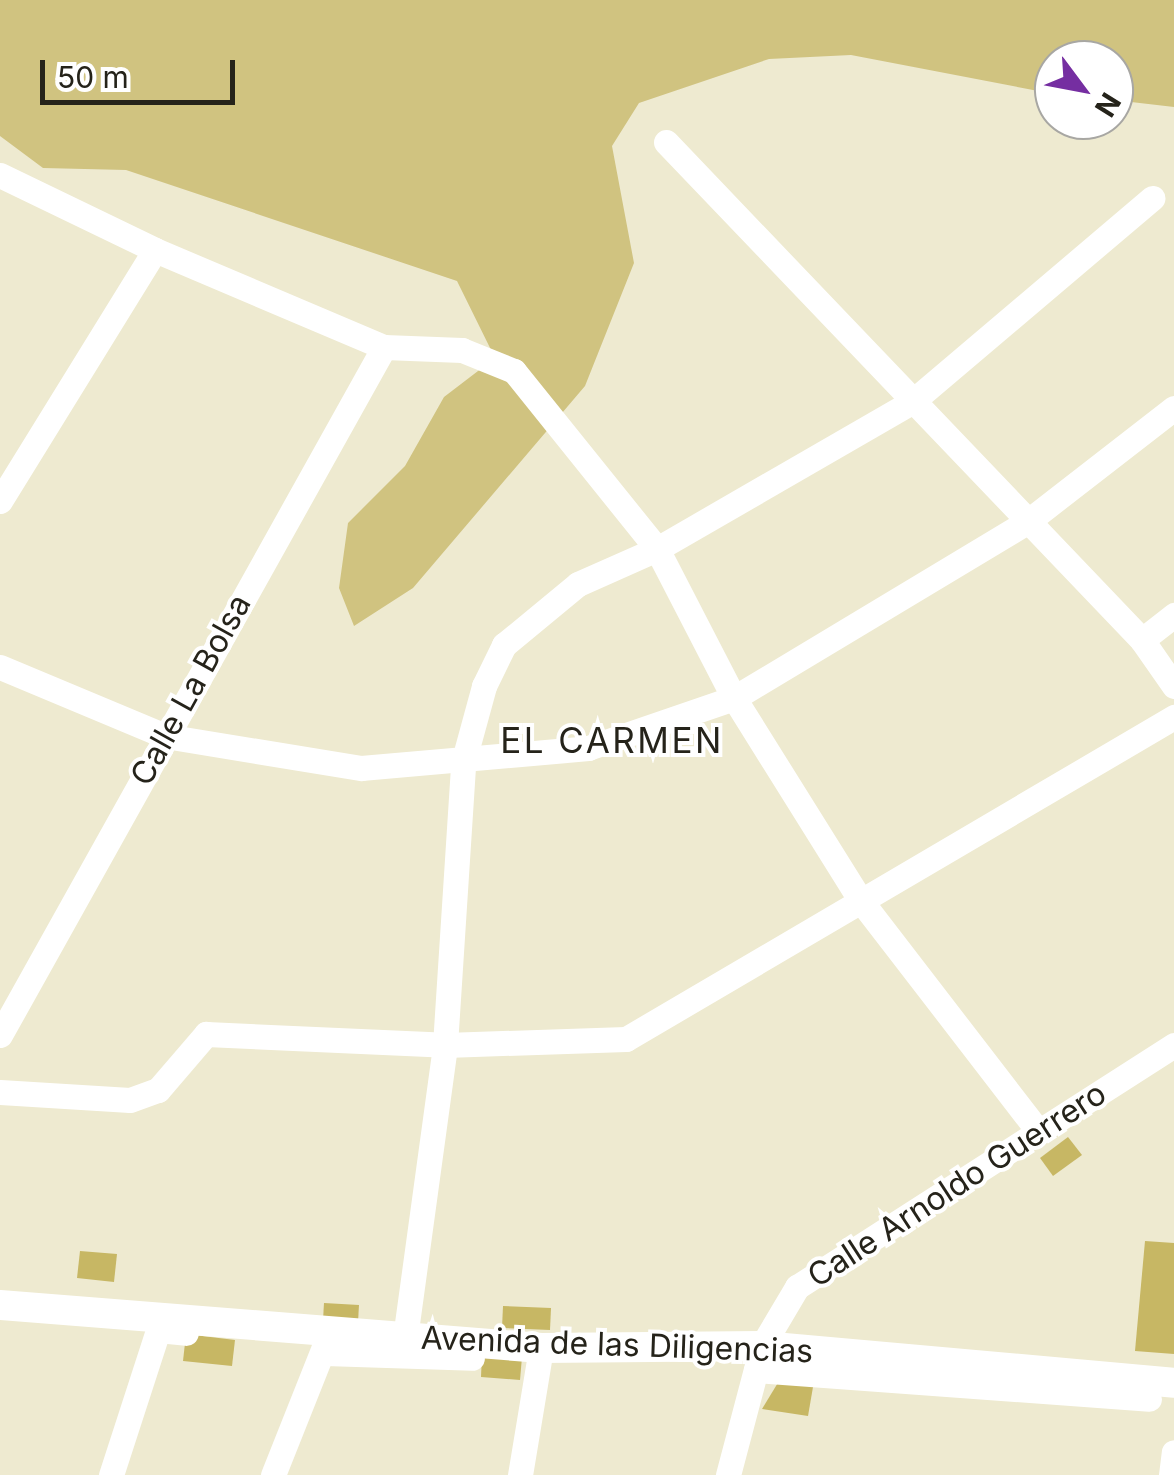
<!DOCTYPE html>
<style>
body{margin:0}
#map{position:relative;width:1174px;height:1475px;overflow:hidden;background:#eeead0;font-family:Inter,sans-serif}
div>[style]{position:absolute}
.green>*{inset:0;background:#d0c380}
.building>*{inset:0;background:#c7b764}
.minor>*{height:25px;margin:-12.5px;padding:0 12.5px;transform-origin:12.5px;border-radius:12.5px;background:#fff}
.tertiary>*{height:30px;margin:-15px;padding:0 15px;transform-origin:15px;border-radius:15px;background:#fff}
span{translate:-50% -50%;white-space:nowrap;text-align:center;line-height:1.15;-webkit-text-stroke:8px #fff;paint-order:stroke}
.street-label{font-size:32px;color:#25231a}
.neighbourhood-label{font-size:35px;color:#25231a;letter-spacing:2.5px}
.north{position:absolute;left:1034px;top:40px;width:100px;height:100px;box-sizing:border-box;background:#fff;border:2px solid #a8a7a3;border-radius:50%;rotate:122deg;font-size:28px;font-weight:700;line-height:40px;text-align:center;color:#25231a}
.north::after{content:'';display:block;margin:auto;width:35px;height:45px;background:#752ea1;clip-path:polygon(50% 0,100% 100%,50% 72%,0 100%)}
.scale{position:absolute;left:40px;top:60px;width:195px;height:45px;box-sizing:border-box;border:5px solid #25231a;border-top:0;padding-left:12px;font-size:30px;line-height:35px;white-space:nowrap;color:#25231a;-webkit-text-stroke:8px #fff;paint-order:stroke}
</style>
<div id="map">
<div class="green">
<i style="clip-path:polygon(0 0,1174px 0,1174px 107px,1114px 100px,1114px 60px,1054px 60px,1054px 94px,851px 55px,769px 59px,639px 103px,612px 146px,634px 263px,585px 386px,413px 588px,354px 626px,339px 588px,348px 523px,405px 466px,444px 397px,495px 358px,457px 281px,126px 170px,43px 168px,0 136px)"></i>
</div>
<div class="building">
<i style="clip-path:polygon(1068px 1137px,1082px 1155px,1053px 1176px,1040px 1158px)"></i>
<i style="clip-path:polygon(1145px 1241px,1174px 1243px,1174px 1354px,1135px 1351px)"></i>
<i style="clip-path:polygon(80px 1251px,117px 1254px,114px 1282px,77px 1278px)"></i>
<i style="clip-path:polygon(324px 1303px,359px 1305px,358px 1322px,323px 1320px)"></i>
<i style="clip-path:polygon(503px 1306px,551px 1308px,550px 1330px,502px 1328px)"></i>
<i style="clip-path:polygon(186px 1334px,235px 1340px,232px 1366px,183px 1361px)"></i>
<i style="clip-path:polygon(482px 1354px,522px 1357px,520px 1380px,481px 1377px)"></i>
<i style="clip-path:polygon(779px 1381px,813px 1387px,808px 1416px,762px 1409px)"></i>
</div>
<div class="minor">
<i style="left:666px;top:142px;width:689px;rotate:46.29deg"></i>
<i style="left:1142px;top:640px;width:56px;rotate:55.2deg"></i>
<i style="left:0;top:175px;width:172px;rotate:25.8deg"></i>
<i style="left:155px;top:250px;width:249px;rotate:23deg"></i>
<i style="left:384px;top:347px;width:78px;rotate:2.2deg"></i>
<i style="left:462px;top:350px;width:56px;rotate:22deg"></i>
<i style="left:514px;top:371px;width:228px;rotate:51.2deg"></i>
<i style="left:657px;top:549px;width:168px;rotate:62.7deg"></i>
<i style="left:734px;top:698px;width:239px;rotate:58deg"></i>
<i style="left:861px;top:901px;width:292px;rotate:52.4deg"></i>
<i style="left:0;top:501px;width:295px;rotate:-58.3deg"></i>
<i style="left:1142px;top:640px;width:41px;rotate:-38deg"></i>
<i style="left:0;top:667px;width:179px;rotate:22.7deg"></i>
<i style="left:165px;top:736px;width:199px;rotate:9.3deg"></i>
<i style="left:361px;top:768px;width:228px;rotate:-5deg"></i>
<i style="left:588px;top:748px;width:154px;rotate:-18.9deg"></i>
<i style="left:734px;top:698px;width:342px;rotate:-31deg"></i>
<i style="left:1027px;top:522px;width:186px;rotate:-37.8deg"></i>
<i style="left:0;top:1035px;width:788px;rotate:-60.83deg"></i>
<i style="left:0;top:1092px;width:130px;rotate:3.5deg"></i>
<i style="left:130px;top:1100px;width:30px;rotate:-20deg"></i>
<i style="left:158px;top:1090px;width:74px;rotate:-49.4deg"></i>
<i style="left:206px;top:1034px;width:239px;rotate:2.6deg"></i>
<i style="left:445px;top:1045px;width:181px;rotate:-1.9deg"></i>
<i style="left:626px;top:1039px;width:636px;rotate:-30.44deg"></i>
<i style="left:405px;top:1338px;width:296px;rotate:-82.2deg"></i>
<i style="left:445px;top:1045px;width:283px;rotate:-86.3deg"></i>
<i style="left:463px;top:763px;width:80px;rotate:-74.7deg"></i>
<i style="left:484px;top:686px;width:46px;rotate:-64deg"></i>
<i style="left:504px;top:645px;width:96px;rotate:-39.5deg"></i>
<i style="left:578px;top:584px;width:86px;rotate:-23.9deg"></i>
<i style="left:657px;top:549px;width:296px;rotate:-30deg"></i>
<i style="left:913px;top:401px;width:314px;rotate:-40.3deg"></i>
<i style="left:325px;top:1353px;width:147px;rotate:1.9deg"></i>
<i style="left:756px;top:1370px;width:394px;rotate:4.2deg"></i>
<i style="left:111px;top:1475px;width:152px;rotate:-72deg"></i>
<i style="left:158px;top:1330px;width:28px;rotate:6deg"></i>
<i style="left:273px;top:1475px;width:154px;rotate:-68.3deg"></i>
<i style="left:520px;top:1475px;width:129px;rotate:-80.6deg"></i>
<i style="left:728px;top:1475px;width:133px;rotate:-75.2deg"></i>
<i style="left:762px;top:1346px;width:69px;rotate:-59.3deg"></i>
<i style="left:797px;top:1287px;width:448px;rotate:-32.7deg"></i>
<i style="left:1171px;top:1475px;width:23px;rotate:-83deg"></i>
</div>
<div class="tertiary">
<i style="left:0;top:1305px;width:543px;rotate:4.54deg"></i>
<i style="left:541px;top:1348px;width:221px;rotate:-0.5deg"></i>
<i style="left:762px;top:1346px;width:414px;rotate:5.1deg"></i>
</div>
<div class="street-label">
<span style="left:191px;top:690px;rotate:-61deg">Calle La Bolsa</span>
<span style="left:957px;top:1185px;rotate:-33deg">Calle Arnoldo Guerrero</span>
<span style="left:617px;top:1345px;rotate:2deg">Avenida de las Diligencias</span>
</div>
<div class="neighbourhood-label">
<span style="left:612px;top:740px">EL CARMEN</span>
</div>
<div class="north">N</div>
<div class="scale">50 m</div>
</div>
